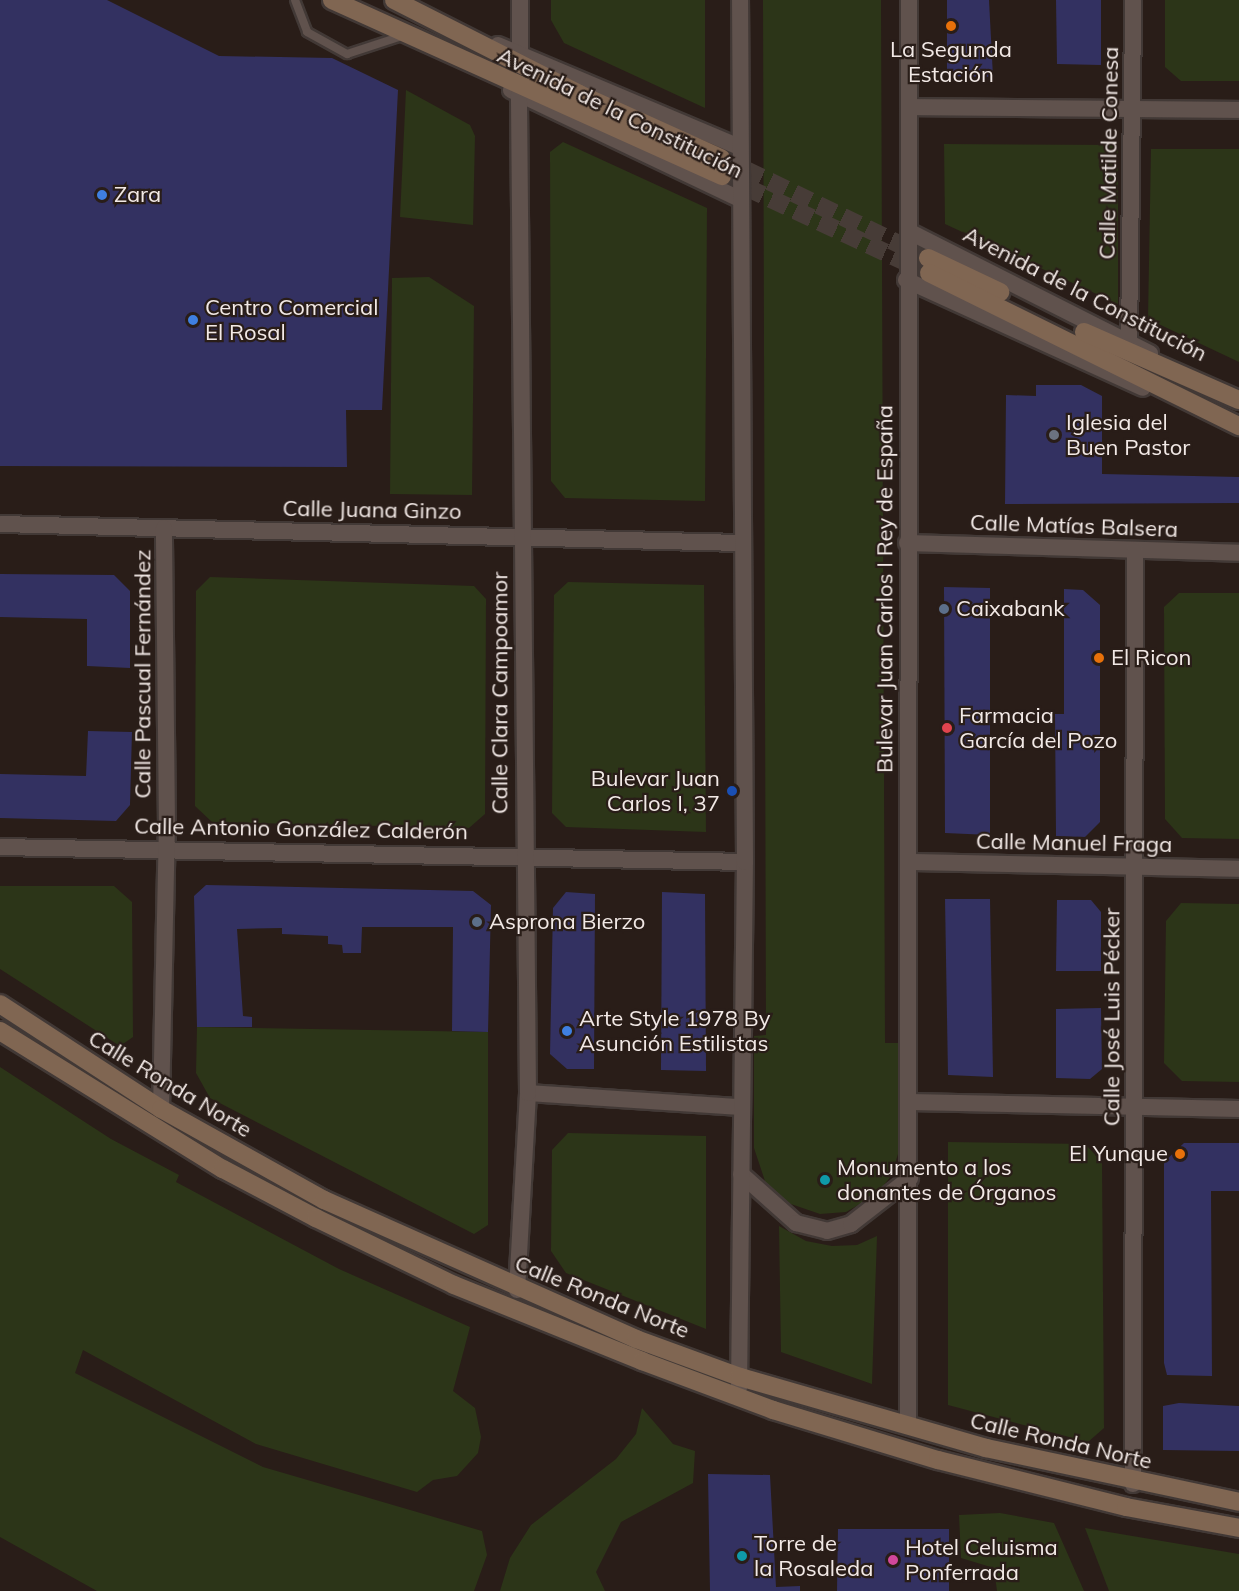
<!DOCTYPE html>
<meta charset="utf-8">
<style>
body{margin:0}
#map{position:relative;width:1239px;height:1591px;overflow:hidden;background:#291d18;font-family:Mulish,sans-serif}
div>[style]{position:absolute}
.green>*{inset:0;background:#2c3518}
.building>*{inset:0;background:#333161}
.secondary-tunnel>*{height:18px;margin-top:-9px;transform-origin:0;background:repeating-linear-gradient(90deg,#473c37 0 18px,transparent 0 27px)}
.roads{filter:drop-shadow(2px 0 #423936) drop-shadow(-2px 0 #423936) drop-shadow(0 2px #423936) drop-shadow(0 -2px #423936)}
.lane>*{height:8px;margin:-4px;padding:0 4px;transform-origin:4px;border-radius:4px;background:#60524d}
.street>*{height:16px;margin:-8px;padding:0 8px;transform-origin:8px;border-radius:8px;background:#60524d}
.secondary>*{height:18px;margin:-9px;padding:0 9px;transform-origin:9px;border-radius:9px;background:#806652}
.dots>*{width:16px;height:16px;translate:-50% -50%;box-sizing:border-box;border:3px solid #291d18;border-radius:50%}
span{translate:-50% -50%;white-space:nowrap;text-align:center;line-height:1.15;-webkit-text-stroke:4.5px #291d18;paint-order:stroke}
.poi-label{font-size:22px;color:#f2e9e6}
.left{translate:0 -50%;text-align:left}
.right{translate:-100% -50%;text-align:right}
.street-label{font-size:22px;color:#f2e9e6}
</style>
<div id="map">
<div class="green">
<i style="clip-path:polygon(551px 0,705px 0,705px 108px,564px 43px,551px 20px)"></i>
<i style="clip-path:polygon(763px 0,881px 0,885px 1043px,898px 1043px,899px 1151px,891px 1176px,876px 1195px,846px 1212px,820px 1214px,788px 1203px,766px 1184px,754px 1148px,754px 1036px,766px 1035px)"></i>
<i style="clip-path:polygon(1165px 0,1239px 0,1239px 81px,1181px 81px,1165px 67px)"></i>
<i style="clip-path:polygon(406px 90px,470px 125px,475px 136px,473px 225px,400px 217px)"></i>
<i style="clip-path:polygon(563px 142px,707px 208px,705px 501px,565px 498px,551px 481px,550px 152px)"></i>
<i style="clip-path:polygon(944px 144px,1118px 145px,1118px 304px,945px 224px)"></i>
<i style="clip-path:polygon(1151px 149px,1239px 149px,1239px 362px,1148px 319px)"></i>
<i style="clip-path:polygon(429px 277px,474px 306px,472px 495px,390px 494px,392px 278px)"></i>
<i style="clip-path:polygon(210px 577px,474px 586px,486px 599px,485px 814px,469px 828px,212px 822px,195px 806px,196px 591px)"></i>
<i style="clip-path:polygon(568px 582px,704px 585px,706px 832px,566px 827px,552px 813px,554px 595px)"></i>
<i style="clip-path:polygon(1179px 593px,1239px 593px,1239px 839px,1182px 838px,1165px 819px,1164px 607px)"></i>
<i style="clip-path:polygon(0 886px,114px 886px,132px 902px,133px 1037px,120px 1046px,0 969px)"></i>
<i style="clip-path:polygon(1181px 903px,1239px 904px,1239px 1082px,1182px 1081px,1164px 1063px,1166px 921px)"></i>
<i style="clip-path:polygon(197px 1027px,488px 1032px,488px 1225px,474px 1234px,210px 1098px,196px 1073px)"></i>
<i style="clip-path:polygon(0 1067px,111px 1139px,179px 1175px,176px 1182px,339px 1269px,470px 1327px,453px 1391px,475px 1408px,481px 1437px,478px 1453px,457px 1476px,433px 1480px,417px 1492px,256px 1444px,83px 1350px,75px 1373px,263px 1467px,482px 1531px,487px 1555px,474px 1591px,97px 1591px,0 1537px)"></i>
<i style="clip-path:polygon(568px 1133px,706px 1136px,706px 1329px,566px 1273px,551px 1251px,552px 1150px)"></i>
<i style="clip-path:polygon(948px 1142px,1085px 1144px,1102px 1162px,1104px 1428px,1088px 1442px,948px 1405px)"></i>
<i style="clip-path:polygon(779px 1226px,806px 1241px,832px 1246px,857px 1245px,877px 1236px,872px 1384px,781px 1352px)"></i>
<i style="clip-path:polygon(642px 1408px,673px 1444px,695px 1451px,693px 1483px,621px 1522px,596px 1572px,605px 1591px,500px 1591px,510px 1558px,531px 1525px,616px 1459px,636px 1434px)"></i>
<i style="clip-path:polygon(1000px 1513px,1054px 1523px,1084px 1591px,997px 1591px,994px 1568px,961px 1558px,959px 1515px)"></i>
<i style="clip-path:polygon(1085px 1528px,1239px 1554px,1239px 1591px,1109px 1591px)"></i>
</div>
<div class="building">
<i style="clip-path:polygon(0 0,107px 0,219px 56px,332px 58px,398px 90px,382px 410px,346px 410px,347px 467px,0 466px)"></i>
<i style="clip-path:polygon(989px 0,993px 77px,947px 76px,947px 0)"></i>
<i style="clip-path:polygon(1056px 0,1101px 0,1101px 65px,1057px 64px)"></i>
<i style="clip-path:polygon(1036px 385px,1081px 385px,1102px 396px,1102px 474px,1239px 477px,1239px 503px,1005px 504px,1006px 395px,1036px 396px)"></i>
<i style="clip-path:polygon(0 574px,114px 575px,130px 591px,130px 668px,87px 666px,87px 619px,0 617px)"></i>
<i style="clip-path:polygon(944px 587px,990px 588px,990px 835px,945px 833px)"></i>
<i style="clip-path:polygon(1064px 589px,1083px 590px,1100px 605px,1100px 822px,1085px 837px,1056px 836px,1055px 714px,1064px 714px)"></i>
<i style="clip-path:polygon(88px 731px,132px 732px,130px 805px,116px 821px,0 818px,0 774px,86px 776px)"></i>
<i style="clip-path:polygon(206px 885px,473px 891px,491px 905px,488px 1032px,452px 1031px,453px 927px,362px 927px,361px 953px,343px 953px,342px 945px,328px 944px,328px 936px,282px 934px,282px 928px,237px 929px,243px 1016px,252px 1017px,252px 1027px,197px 1027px,194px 896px)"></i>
<i style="clip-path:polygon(566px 892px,595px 894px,594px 1069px,567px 1069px,550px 1054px,553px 908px)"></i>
<i style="clip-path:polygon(662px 892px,705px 894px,706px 1071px,661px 1070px)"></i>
<i style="clip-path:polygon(945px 899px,990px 899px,993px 1077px,948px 1075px)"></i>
<i style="clip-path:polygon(1057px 900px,1091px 900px,1101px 912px,1101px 971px,1056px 971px)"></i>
<i style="clip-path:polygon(1101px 1008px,1102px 1069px,1090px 1079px,1056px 1078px,1056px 1009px)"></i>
<i style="clip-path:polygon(1184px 1143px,1239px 1143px,1239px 1191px,1211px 1191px,1212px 1376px,1167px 1375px,1164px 1363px,1164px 1162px)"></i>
<i style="clip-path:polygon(1179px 1403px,1239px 1406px,1239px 1451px,1163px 1450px,1163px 1406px)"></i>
<i style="clip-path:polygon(708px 1474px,770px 1475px,776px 1587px,800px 1586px,800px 1591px,710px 1591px)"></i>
<i style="clip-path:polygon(838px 1529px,949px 1529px,949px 1591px,837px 1591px)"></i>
</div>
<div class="secondary-tunnel">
<i style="left:721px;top:158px;width:230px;rotate:25.8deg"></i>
<i style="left:722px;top:176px;width:229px;rotate:25.1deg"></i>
</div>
<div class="roads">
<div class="lane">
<i style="left:295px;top:0;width:34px;rotate:69deg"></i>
<i style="left:307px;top:32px;width:46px;rotate:28.8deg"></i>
<i style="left:347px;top:54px;width:61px;rotate:-18.1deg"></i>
</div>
<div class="street">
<i style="left:520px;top:0;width:54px;rotate:90deg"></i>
<i style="left:498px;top:45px;width:263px;rotate:22.9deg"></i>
<i style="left:511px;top:90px;width:254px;rotate:25.5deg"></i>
<i style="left:909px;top:107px;width:330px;rotate:0.5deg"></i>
<i style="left:910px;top:232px;width:269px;rotate:26.8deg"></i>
<i style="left:906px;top:280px;width:260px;rotate:24.5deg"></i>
<i style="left:1129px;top:342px;width:342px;rotate:-89.3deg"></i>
<i style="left:0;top:524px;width:742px;rotate:1.47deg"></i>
<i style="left:907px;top:543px;width:332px;rotate:1.7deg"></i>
<i style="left:0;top:847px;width:745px;rotate:1.15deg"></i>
<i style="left:909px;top:862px;width:330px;rotate:1.2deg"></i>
<i style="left:528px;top:1093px;width:213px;rotate:3.8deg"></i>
<i style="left:910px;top:1102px;width:329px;rotate:1.2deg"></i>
<i style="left:161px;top:1109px;width:283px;rotate:-88.8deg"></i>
<i style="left:167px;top:826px;width:298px;rotate:-90.6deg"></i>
<i style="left:741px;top:1174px;width:74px;rotate:41.7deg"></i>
<i style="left:796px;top:1223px;width:32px;rotate:14deg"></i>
<i style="left:827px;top:1231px;width:25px;rotate:-16deg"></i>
<i style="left:851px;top:1224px;width:75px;rotate:-37.9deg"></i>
<i style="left:517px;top:1290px;width:197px;rotate:-86.8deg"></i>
<i style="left:528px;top:1093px;width:998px;rotate:-90.52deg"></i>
<i style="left:739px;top:1388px;width:526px;rotate:-89.35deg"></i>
<i style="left:745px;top:862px;width:862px;rotate:-90.33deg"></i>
<i style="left:908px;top:1426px;width:1426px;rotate:-89.96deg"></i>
<i style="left:1133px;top:1484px;width:934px;rotate:-89.88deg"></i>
</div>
<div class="secondary">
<i style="left:332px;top:0;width:428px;rotate:24.3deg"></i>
<i style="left:394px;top:0;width:208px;rotate:26.9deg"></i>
<i style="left:579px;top:94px;width:156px;rotate:24.3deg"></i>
<i style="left:928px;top:258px;width:80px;rotate:25.3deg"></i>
<i style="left:929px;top:273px;width:346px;rotate:26.3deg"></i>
<i style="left:1084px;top:332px;width:169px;rotate:23.7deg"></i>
<i style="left:0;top:1004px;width:192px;rotate:33.1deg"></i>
<i style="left:161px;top:1109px;width:187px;rotate:29.2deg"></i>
<i style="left:324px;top:1200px;width:342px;rotate:24deg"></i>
<i style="left:636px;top:1339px;width:111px;rotate:20.1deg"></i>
<i style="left:740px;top:1377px;width:256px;rotate:16.1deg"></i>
<i style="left:986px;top:1448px;width:259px;rotate:12deg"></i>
<i style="left:0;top:1031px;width:262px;rotate:31.8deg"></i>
<i style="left:223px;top:1169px;width:105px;rotate:27.8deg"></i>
<i style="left:316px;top:1218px;width:153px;rotate:25.9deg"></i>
<i style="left:454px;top:1285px;width:203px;rotate:22deg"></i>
<i style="left:642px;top:1361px;width:140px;rotate:20.5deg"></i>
<i style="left:773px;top:1410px;width:172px;rotate:16.9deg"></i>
<i style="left:938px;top:1460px;width:194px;rotate:14deg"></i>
<i style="left:1126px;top:1507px;width:115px;rotate:10.5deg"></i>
</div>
</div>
<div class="dots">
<i style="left:951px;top:26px;background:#e8710a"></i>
<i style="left:102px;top:195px;background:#3f7fe0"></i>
<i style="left:193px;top:320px;background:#3f7fe0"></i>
<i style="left:1054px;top:435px;background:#6b7280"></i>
<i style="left:944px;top:609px;background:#5c6f8a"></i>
<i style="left:1099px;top:658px;background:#e8710a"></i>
<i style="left:947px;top:728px;background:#e0444e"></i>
<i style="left:732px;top:791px;background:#1a4fb4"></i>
<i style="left:477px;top:922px;background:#5c6f8a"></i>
<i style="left:567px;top:1031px;background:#3f7fe0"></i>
<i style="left:1180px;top:1154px;background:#e8710a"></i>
<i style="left:825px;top:1180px;background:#0f9aa8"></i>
<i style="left:742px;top:1556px;background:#0f9aa8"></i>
<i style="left:893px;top:1560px;background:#d1479c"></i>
</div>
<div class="poi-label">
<span style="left:951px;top:62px">La Segunda<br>Estación</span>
<span class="left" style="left:114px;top:195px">Zara</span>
<span class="left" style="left:205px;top:320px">Centro Comercial<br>El Rosal</span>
<span class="left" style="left:1066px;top:435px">Iglesia del<br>Buen Pastor</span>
<span class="left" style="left:956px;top:609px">Caixabank</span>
<span class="left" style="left:1111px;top:658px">El Ricon</span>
<span class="left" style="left:959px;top:728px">Farmacia<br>García del Pozo</span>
<span class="right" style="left:720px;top:791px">Bulevar Juan<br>Carlos I, 37</span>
<span class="left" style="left:489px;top:922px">Asprona Bierzo</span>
<span class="left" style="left:579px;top:1031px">Arte Style 1978 By<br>Asunción Estilistas</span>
<span class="right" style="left:1168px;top:1154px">El Yunque</span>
<span class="left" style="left:837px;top:1180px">Monumento a los<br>donantes de Órganos</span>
<span class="left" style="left:754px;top:1556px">Torre de<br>la Rosaleda</span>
<span class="left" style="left:905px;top:1560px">Hotel Celuisma<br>Ponferrada</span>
</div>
<div class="street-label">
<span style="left:620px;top:113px;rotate:26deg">Avenida de la Constitución</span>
<span style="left:1109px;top:153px;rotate:-89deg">Calle Matilde Conesa</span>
<span style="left:1085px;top:294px;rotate:27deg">Avenida de la Constitución</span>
<span style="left:372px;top:510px;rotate:1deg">Calle Juana Ginzo</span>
<span style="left:1074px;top:526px;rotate:2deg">Calle Matías Balsera</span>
<span style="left:885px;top:589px;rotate:-90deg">Bulevar Juan Carlos I Rey de España</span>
<span style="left:143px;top:674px;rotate:-90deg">Calle Pascual Fernández</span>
<span style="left:500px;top:693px;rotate:-90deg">Calle Clara Campoamor</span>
<span style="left:301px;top:829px;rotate:1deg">Calle Antonio González Calderón</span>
<span style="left:1074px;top:843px;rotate:1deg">Calle Manuel Fraga</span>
<span style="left:1112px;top:1017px;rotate:-90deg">Calle José Luis Pécker</span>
<span style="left:170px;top:1084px;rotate:31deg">Calle Ronda Norte</span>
<span style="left:602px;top:1297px;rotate:22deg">Calle Ronda Norte</span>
<span style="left:1061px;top:1441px;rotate:13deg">Calle Ronda Norte</span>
</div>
</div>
